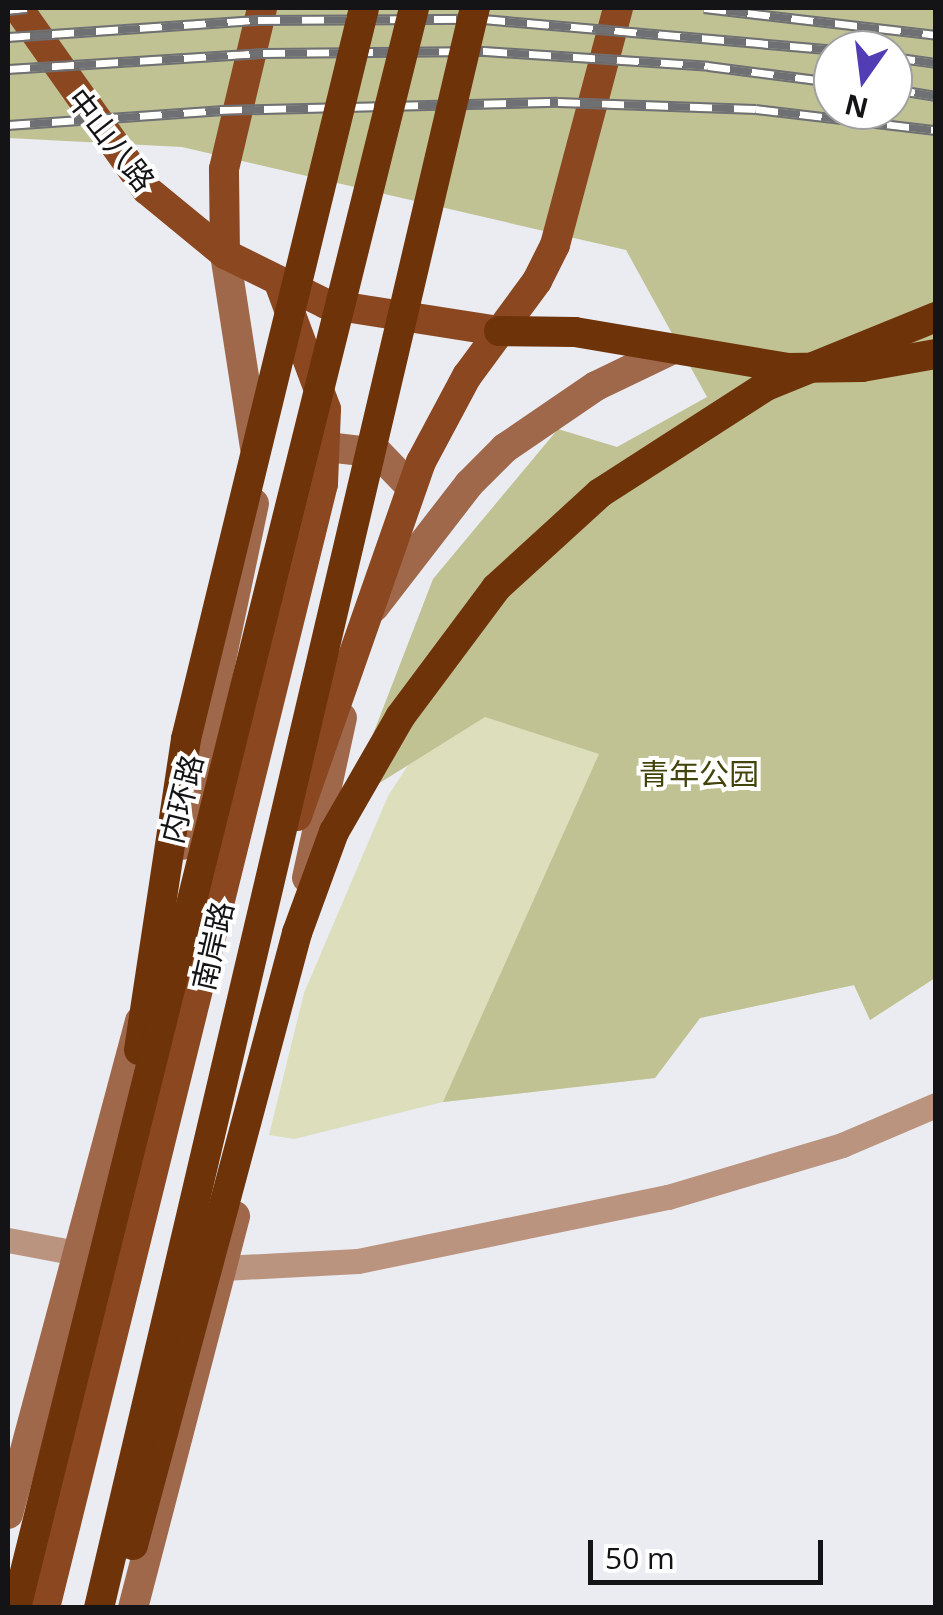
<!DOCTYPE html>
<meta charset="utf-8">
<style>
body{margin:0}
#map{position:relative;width:943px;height:1615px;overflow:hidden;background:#eaecf2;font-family:"Open Sans","Noto Sans SC",sans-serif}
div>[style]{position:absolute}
.green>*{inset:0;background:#dcdebc}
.forest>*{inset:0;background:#c0c293}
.street>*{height:25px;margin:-12.5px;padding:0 12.5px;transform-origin:12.5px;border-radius:12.5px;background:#bb947f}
.secondary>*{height:30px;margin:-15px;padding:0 15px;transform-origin:15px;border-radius:15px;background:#a0684a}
.primary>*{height:30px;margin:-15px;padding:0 15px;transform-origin:15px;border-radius:15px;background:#8b4820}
.highway>*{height:30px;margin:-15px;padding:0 15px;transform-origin:15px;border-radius:15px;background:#6f3309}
.rail>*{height:11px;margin-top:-5.5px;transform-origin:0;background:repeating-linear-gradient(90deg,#fff 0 22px,#6f7074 0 44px);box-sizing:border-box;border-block:2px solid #6f7074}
.highway-bridge>*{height:30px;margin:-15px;padding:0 15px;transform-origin:15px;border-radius:15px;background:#6f3309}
span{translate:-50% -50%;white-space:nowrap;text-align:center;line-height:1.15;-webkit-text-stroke:8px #fff;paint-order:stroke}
.street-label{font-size:30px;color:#141416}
.park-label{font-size:30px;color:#43440b}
.frame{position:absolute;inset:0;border:10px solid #141416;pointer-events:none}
.north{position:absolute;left:813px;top:30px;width:100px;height:100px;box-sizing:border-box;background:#fff;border:2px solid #a1a1a2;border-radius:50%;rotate:194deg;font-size:28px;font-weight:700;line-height:40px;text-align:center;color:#141416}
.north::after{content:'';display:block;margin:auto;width:35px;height:45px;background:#533db5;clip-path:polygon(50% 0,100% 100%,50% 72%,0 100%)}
.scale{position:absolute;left:588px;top:1540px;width:235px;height:45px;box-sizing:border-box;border:5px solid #141416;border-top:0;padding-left:12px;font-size:30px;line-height:35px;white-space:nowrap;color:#141416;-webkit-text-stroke:8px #fff;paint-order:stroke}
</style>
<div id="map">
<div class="green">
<i style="clip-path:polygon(559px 574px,935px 978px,870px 1020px,854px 985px,700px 1018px,655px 1078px,443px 1102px,294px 1139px,269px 1135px,304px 993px,388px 796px,459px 687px)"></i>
</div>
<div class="forest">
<i style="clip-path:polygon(evenodd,8px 8px,935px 8px,935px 978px,870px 1020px,854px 985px,700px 1018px,655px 1078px,443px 1102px,599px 754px,485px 717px,346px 804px,433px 579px,558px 429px,617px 447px,707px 397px,626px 250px,182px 147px,8px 138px,8px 8px,833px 50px,893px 50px,893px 110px,833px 110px,833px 50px)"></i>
</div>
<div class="street">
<i style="left:8px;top:1240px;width:70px;rotate:10.7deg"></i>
<i style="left:223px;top:1268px;width:135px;rotate:-3deg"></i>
<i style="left:358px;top:1261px;width:317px;rotate:-11.7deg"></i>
<i style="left:668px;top:1197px;width:182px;rotate:-16.6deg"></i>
<i style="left:842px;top:1145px;width:102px;rotate:-23.1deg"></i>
</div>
<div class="secondary">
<i style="left:225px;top:254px;width:196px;rotate:81.2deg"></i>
<i style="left:327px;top:447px;width:51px;rotate:6.7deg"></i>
<i style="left:378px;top:453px;width:47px;rotate:45.9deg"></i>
<i style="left:374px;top:607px;width:155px;rotate:-52.3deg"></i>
<i style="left:469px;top:484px;width:51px;rotate:-45deg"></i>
<i style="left:505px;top:448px;width:110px;rotate:-34.3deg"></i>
<i style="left:596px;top:386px;width:85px;rotate:-25.7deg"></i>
<i style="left:182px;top:845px;width:349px;rotate:-78.1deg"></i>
<i style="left:307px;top:878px;width:164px;rotate:-77.7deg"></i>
<i style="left:8px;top:1514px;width:510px;rotate:-75.01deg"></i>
<i style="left:133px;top:1608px;width:405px;rotate:-75.4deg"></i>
</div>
<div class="primary">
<i style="left:18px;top:8px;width:223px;rotate:54.7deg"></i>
<i style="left:147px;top:190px;width:101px;rotate:39.4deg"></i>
<i style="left:225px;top:254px;width:113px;rotate:26.3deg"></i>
<i style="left:326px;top:304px;width:175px;rotate:8.9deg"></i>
<i style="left:225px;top:254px;width:85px;rotate:-90.7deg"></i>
<i style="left:224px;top:169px;width:165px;rotate:-76.7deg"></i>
<i style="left:297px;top:816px;width:375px;rotate:-70.7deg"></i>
<i style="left:421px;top:462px;width:98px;rotate:-61.9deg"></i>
<i style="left:467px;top:376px;width:118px;rotate:-53.6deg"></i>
<i style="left:537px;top:281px;width:40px;rotate:-63.4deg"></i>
<i style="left:555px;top:245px;width:245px;rotate:-75.1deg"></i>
<i style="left:45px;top:1608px;width:1158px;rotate:-76.11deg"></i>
<i style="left:323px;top:484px;width:75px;rotate:-87.7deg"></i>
<i style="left:326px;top:409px;width:132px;rotate:-110.4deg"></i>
</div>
<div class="highway">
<i style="left:499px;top:331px;width:76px;rotate:0.8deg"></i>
<i style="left:575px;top:332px;width:215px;rotate:9.6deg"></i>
<i style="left:787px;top:368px;width:75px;rotate:-0.8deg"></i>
<i style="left:862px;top:367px;width:75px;rotate:-10deg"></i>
</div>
<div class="rail">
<i style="left:704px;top:8px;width:234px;rotate:6.6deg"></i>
<i style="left:8px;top:10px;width:19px;rotate:-6deg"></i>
<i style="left:8px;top:37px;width:251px;rotate:-3.9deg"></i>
<i style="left:258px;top:20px;width:225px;rotate:-0.3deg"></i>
<i style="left:483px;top:19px;width:353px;rotate:5deg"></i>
<i style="left:893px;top:57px;width:43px;rotate:7.9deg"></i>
<i style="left:8px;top:69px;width:256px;rotate:-3.6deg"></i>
<i style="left:263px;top:53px;width:222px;rotate:-0.5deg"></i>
<i style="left:485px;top:51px;width:224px;rotate:3.8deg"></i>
<i style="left:708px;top:66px;width:126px;rotate:7.3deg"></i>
<i style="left:893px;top:89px;width:44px;rotate:9.2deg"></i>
<i style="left:8px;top:125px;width:213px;rotate:-4deg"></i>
<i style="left:220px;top:110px;width:338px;rotate:-1.4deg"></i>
<i style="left:558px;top:102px;width:198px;rotate:2deg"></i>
<i style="left:756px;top:109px;width:181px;rotate:6.7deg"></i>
</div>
<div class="highway-bridge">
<i style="left:139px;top:1050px;width:315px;rotate:-81.4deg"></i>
<i style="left:186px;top:739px;width:752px;rotate:-76.31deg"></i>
<i style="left:133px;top:1545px;width:634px;rotate:-75deg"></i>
<i style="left:297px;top:933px;width:108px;rotate:-69.9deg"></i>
<i style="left:334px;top:832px;width:133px;rotate:-60.1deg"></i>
<i style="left:400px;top:717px;width:161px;rotate:-53.3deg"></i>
<i style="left:496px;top:588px;width:141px;rotate:-42.4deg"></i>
<i style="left:600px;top:493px;width:197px;rotate:-32.8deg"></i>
<i style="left:766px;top:386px;width:183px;rotate:-22.1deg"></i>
<i style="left:16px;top:1608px;width:1649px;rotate:-76.03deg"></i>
<i style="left:99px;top:1608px;width:1644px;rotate:-76.78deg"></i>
</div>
<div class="street-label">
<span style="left:111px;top:140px;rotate:52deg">中山八路</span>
<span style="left:182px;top:799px;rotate:-76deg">内环路</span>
<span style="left:213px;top:946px;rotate:-77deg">南岸路</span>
</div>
<div class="park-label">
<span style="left:699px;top:774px">青年公园</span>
</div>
<div class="frame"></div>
<div class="north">N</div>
<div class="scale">50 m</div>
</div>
